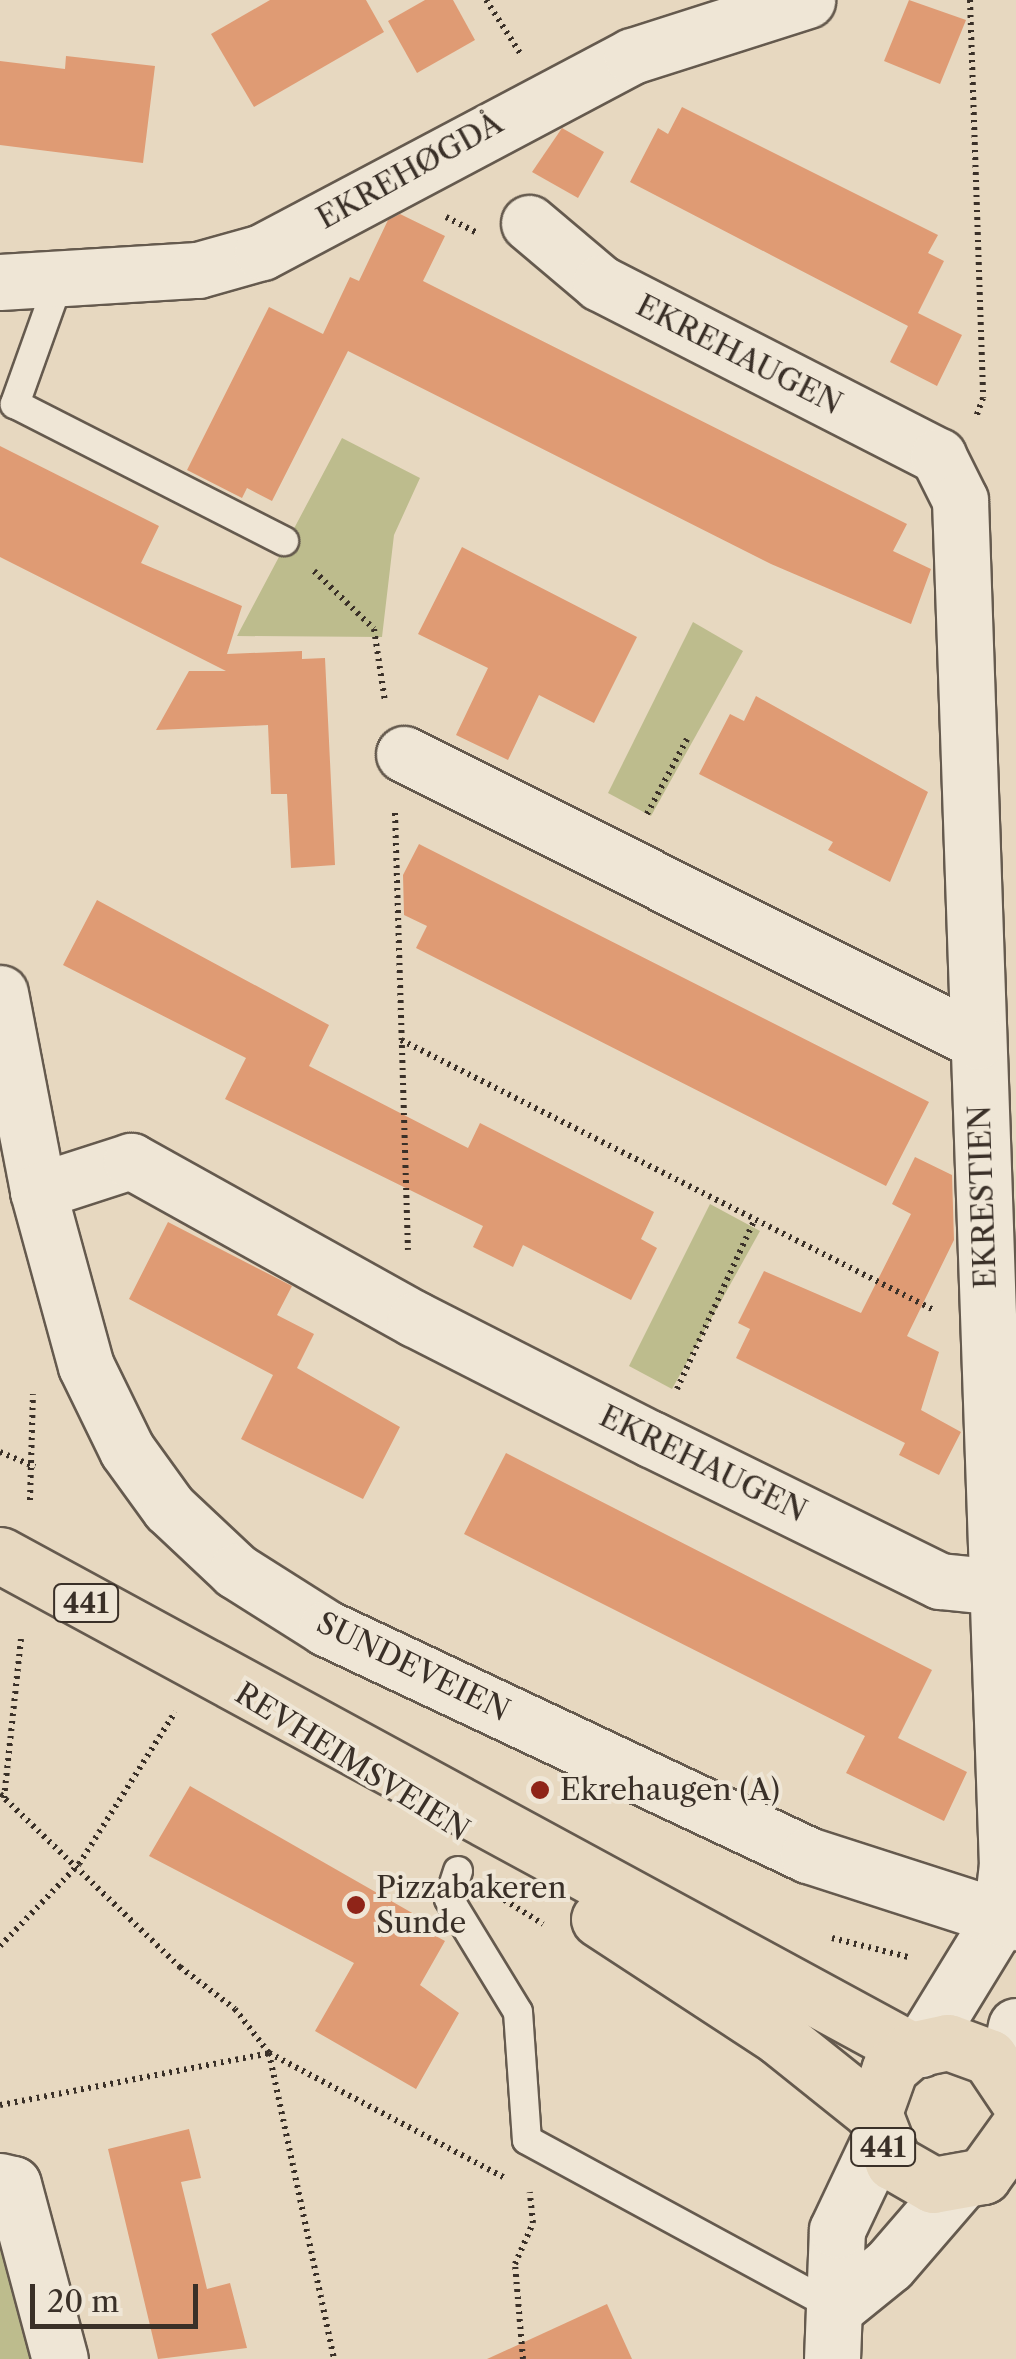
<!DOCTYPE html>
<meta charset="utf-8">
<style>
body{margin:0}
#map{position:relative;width:1016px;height:2359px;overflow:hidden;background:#e7d8c0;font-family:"Libre Caslon Text",serif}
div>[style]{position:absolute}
.green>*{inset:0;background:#bdbc8d}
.building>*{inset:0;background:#df9b74}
.path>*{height:6px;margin-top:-3px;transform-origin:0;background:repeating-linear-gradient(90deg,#3a3028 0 2.5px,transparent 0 7.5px)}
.roads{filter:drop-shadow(2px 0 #655a4e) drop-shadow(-2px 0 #655a4e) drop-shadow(0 2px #655a4e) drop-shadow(0 -2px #655a4e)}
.lane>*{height:28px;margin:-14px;padding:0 14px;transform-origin:14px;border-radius:14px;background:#efe6d6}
.street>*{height:55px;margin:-27.5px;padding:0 27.5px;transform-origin:27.5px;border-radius:27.5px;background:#efe6d6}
.secondary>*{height:55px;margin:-27.5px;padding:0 27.5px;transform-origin:27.5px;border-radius:27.5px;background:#efe6d6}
.primary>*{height:55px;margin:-27.5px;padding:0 27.5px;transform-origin:27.5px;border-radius:27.5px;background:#e7d8c0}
.dots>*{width:28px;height:28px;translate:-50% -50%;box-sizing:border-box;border:5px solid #efe6d6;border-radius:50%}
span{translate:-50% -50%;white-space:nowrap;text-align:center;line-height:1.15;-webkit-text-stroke:8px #efe6d6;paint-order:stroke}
.shield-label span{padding:2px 8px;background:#efe6d6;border:2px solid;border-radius:8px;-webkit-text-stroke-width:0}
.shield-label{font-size:28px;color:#3a3028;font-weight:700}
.street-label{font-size:30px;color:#3a3028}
.poi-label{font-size:30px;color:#3a3028}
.left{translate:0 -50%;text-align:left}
.scale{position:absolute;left:30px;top:2284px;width:168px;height:45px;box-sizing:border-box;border:5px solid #3a3028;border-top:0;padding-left:12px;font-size:30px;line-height:35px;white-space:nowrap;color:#3a3028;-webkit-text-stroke:8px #efe6d6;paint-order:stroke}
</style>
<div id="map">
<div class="green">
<i style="clip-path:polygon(342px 438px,420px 478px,394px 535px,382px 637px,237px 636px)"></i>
<i style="clip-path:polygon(693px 622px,743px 651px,651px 816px,608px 793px)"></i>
<i style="clip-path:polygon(710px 1204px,760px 1231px,672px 1389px,629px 1366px)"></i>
<i style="clip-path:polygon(0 2227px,34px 2359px,0 2359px)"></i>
</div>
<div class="building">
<i style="clip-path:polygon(270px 0,366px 0,384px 32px,254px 107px,211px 34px)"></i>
<i style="clip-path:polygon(425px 0,453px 0,475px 40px,417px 73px,388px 21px)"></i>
<i style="clip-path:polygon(909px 0,966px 20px,940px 84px,884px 61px)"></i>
<i style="clip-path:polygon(66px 56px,155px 66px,143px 163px,0 145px,0 61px,65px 69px)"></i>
<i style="clip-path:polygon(682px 107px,938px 235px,928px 253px,944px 261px,918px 313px,962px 335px,937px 386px,890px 362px,908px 326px,630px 182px,658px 128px,668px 134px)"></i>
<i style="clip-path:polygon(562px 128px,604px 152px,578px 198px,532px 172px)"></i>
<i style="clip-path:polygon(400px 214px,445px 236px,423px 281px,907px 524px,893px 551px,931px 569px,911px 624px,771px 564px,348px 351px,272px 501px,247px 488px,242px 498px,187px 470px,269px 307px,323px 334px,350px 277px,359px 281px,388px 220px)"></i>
<i style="clip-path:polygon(0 446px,159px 526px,141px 563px,242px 606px,227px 654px,302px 651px,302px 659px,325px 658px,335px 865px,291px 868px,287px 794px,271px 794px,268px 725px,156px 730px,189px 671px,226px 671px,0 557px)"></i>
<i style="clip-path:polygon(462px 547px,637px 637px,594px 723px,539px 695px,508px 760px,456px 735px,488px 668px,418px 634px)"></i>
<i style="clip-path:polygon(756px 696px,928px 792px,890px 882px,828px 850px,833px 842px,699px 774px,730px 714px,744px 721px)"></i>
<i style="clip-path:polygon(419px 844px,929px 1102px,886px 1186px,416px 948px,427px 926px,404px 915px,403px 875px)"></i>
<i style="clip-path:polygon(97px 900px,329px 1025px,309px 1066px,468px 1148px,480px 1123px,654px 1212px,641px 1239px,657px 1248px,631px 1300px,523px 1245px,513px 1267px,473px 1247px,483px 1226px,225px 1099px,246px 1058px,63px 965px)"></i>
<i style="clip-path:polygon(915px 1157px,952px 1175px,954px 1240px,907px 1336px,939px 1352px,921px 1410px,961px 1432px,939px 1475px,899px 1455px,905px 1443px,736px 1358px,750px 1329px,738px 1323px,764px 1271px,861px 1313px,911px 1214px,892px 1204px)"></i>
<i style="clip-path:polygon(168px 1222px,292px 1286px,277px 1315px,314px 1334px,297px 1368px,400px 1427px,363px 1499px,241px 1439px,273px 1375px,129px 1299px)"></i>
<i style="clip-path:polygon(506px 1453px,932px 1670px,898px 1738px,967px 1772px,944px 1821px,846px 1773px,865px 1736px,464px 1534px)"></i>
<i style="clip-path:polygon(190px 1786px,414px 1914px,410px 1922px,445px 1941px,420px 1985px,459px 2013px,416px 2089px,315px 2031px,354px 1963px,149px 1856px)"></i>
<i style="clip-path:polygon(189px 2129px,201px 2178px,181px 2182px,207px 2289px,230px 2283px,247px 2348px,158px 2359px,108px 2149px)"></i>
<i style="clip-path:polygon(607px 2304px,632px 2359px,487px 2359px)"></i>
</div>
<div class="path">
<i style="left:486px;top:0;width:63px;rotate:57.3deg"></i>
<i style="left:970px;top:0;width:398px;rotate:88.1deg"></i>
<i style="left:983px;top:398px;width:20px;rotate:110deg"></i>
<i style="left:446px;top:217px;width:33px;rotate:27deg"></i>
<i style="left:314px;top:571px;width:83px;rotate:44deg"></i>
<i style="left:374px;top:629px;width:74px;rotate:81.4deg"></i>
<i style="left:395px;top:813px;width:437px;rotate:88.3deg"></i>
<i style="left:647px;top:814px;width:85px;rotate:-61.9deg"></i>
<i style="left:401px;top:1040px;width:597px;rotate:26.87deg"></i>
<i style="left:677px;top:1389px;width:187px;rotate:-65.4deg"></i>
<i style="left:0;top:1452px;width:38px;rotate:23deg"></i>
<i style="left:30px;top:1500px;width:106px;rotate:-88.4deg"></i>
<i style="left:0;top:1794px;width:250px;rotate:43.9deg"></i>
<i style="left:180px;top:1967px;width:69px;rotate:37.4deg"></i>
<i style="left:235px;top:2009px;width:56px;rotate:52.3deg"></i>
<i style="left:269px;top:2053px;width:313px;rotate:78deg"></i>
<i style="left:4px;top:1798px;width:160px;rotate:-83.9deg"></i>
<i style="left:498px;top:1896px;width:53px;rotate:31.9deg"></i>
<i style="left:832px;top:1938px;width:82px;rotate:14deg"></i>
<i style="left:0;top:1946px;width:114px;rotate:-46.1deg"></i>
<i style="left:79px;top:1864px;width:180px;rotate:-57.7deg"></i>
<i style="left:0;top:2105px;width:274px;rotate:-10.9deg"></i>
<i style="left:269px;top:2053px;width:269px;rotate:27.9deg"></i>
<i style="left:523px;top:2359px;width:95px;rotate:-94.8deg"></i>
<i style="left:515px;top:2264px;width:45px;rotate:-66.3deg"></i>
<i style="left:533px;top:2223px;width:31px;rotate:-96deg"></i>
</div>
<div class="roads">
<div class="lane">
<i style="left:59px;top:281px;width:131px;rotate:109.7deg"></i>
<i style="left:15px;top:404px;width:302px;rotate:27deg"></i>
<i style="left:458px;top:1871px;width:29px;rotate:108deg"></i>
<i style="left:449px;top:1899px;width:132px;rotate:58.6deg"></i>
<i style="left:518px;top:2012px;width:128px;rotate:86deg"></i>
<i style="left:527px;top:2140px;width:352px;rotate:28.5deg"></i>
</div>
<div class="street">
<i style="left:529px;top:223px;width:93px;rotate:40.2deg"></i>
<i style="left:600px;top:283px;width:380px;rotate:27.1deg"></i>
<i style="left:938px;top:456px;width:49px;rotate:63.4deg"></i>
<i style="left:960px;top:500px;width:1365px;rotate:88.03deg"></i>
<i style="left:1007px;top:1864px;width:53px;rotate:96.5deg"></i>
<i style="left:1001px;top:1917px;width:155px;rotate:121.5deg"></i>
<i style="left:0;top:282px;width:198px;rotate:-3.5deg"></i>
<i style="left:198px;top:270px;width:66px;rotate:-15.7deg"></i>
<i style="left:262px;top:252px;width:419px;rotate:-27.9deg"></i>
<i style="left:632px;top:56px;width:184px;rotate:-17.7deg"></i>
<i style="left:404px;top:754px;width:641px;rotate:26.61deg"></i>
<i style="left:0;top:993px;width:202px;rotate:79.1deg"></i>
<i style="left:38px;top:1191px;width:181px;rotate:74.7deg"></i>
<i style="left:86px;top:1366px;width:93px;rotate:64deg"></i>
<i style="left:127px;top:1450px;width:72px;rotate:54.1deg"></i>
<i style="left:169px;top:1508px;width:92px;rotate:43.2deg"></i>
<i style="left:236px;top:1571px;width:107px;rotate:32.3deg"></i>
<i style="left:326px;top:1628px;width:533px;rotate:25.22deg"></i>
<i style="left:808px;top:1855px;width:219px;rotate:17.9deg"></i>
<i style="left:38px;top:1191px;width:98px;rotate:-17.9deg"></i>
<i style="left:131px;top:1161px;width:325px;rotate:29.1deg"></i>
<i style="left:415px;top:1319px;width:265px;rotate:27deg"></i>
<i style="left:651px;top:1439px;width:322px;rotate:26.2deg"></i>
<i style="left:940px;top:1581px;width:58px;rotate:5.9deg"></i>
<i style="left:1006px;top:2075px;width:50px;rotate:-78.5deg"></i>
<i style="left:0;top:2181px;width:13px;rotate:13deg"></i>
<i style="left:13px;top:2184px;width:181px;rotate:75deg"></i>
</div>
<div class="secondary">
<i style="left:836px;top:2308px;width:68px;rotate:-39.1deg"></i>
<i style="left:889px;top:2265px;width:106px;rotate:-49.2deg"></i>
<i style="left:832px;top:2359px;width:129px;rotate:-87.8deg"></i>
<i style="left:837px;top:2230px;width:98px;rotate:-64.7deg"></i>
</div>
<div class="primary">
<i style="left:0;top:1555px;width:1037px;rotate:28.52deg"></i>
<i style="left:599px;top:1919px;width:215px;rotate:33.2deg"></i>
<i style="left:779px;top:2037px;width:122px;rotate:38.7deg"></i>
<i style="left:1016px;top:2097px;width:48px;rotate:-124deg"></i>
<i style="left:989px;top:2057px;width:44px;rotate:-159.9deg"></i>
<i style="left:948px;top:2042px;width:38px;rotate:168deg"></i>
<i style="left:911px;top:2050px;width:28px;rotate:139deg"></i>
<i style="left:890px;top:2068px;width:48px;rotate:109.6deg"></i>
<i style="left:874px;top:2113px;width:53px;rotate:68.8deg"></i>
<i style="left:893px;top:2162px;width:46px;rotate:29.9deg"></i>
<i style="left:933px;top:2185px;width:51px;rotate:-10.2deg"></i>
<i style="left:983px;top:2176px;width:57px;rotate:-54.3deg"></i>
</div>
</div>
<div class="dots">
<i style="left:540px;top:1790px;background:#8f2418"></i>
<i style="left:356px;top:1905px;background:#8f2418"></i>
</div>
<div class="shield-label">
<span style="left:86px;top:1603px">441</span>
<span style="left:883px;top:2147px">441</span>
</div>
<div class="street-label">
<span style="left:410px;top:171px;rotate:-29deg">EKREHØGDÅ</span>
<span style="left:739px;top:355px;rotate:27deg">EKREHAUGEN</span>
<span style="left:983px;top:1197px;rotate:-92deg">EKRESTIEN</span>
<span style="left:703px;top:1464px;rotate:26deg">EKREHAUGEN</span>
<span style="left:413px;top:1667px;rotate:26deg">SUNDEVEIEN</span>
<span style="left:352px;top:1762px;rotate:32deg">REVHEIMSVEIEN</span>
</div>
<div class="poi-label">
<span class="left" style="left:560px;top:1790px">Ekrehaugen (A)</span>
<span class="left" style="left:376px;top:1905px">Pizzabakeren<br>Sunde</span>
</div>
<div class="scale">20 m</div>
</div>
